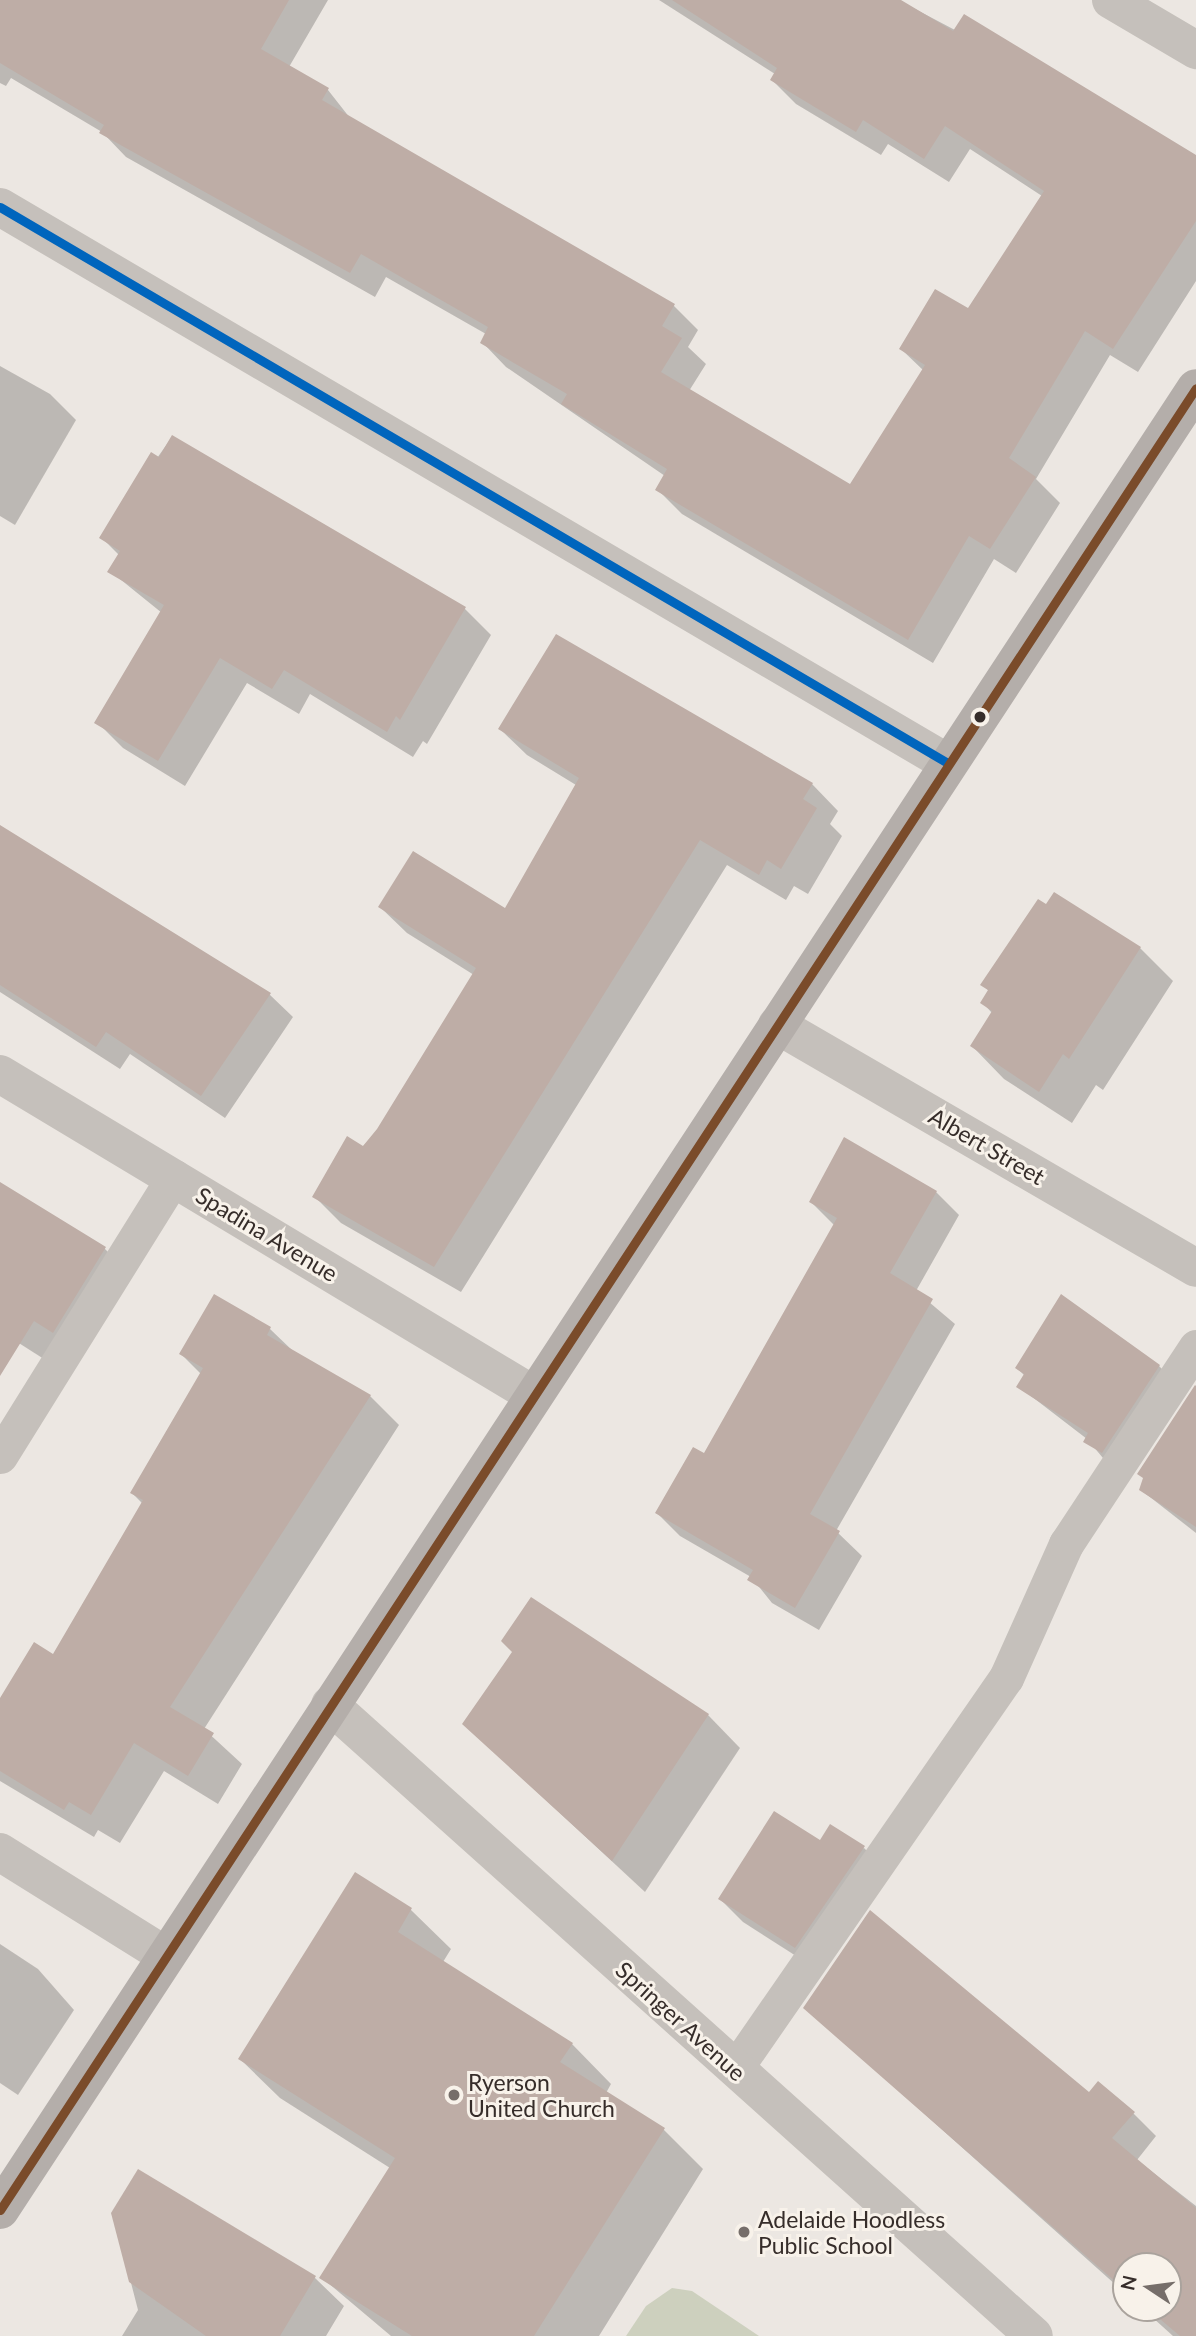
<!DOCTYPE html>
<style>
body{margin:0}
#map{position:relative;width:1196px;height:2336px;overflow:hidden;background:#ece7e2;font-family:Lato,sans-serif}
div>[style]{position:absolute}
.green>*{inset:0;background:#cdd0be}
.shadow>*{inset:0;background:#0003}
.building>*{inset:0;background:#beada6}
.lane>*{height:35px;margin:-17.5px;padding:0 17.5px;transform-origin:17.5px;border-radius:17.5px;background:#c5c0bb}
.street>*{height:38px;margin:-19px;padding:0 19px;transform-origin:19px;border-radius:19px;background:#c5c0bb}
.primary>*{height:38px;margin:-19px;padding:0 19px;transform-origin:19px;border-radius:19px;background:#b4aeaa}
.bus-1>*{height:9px;margin:-4.5px;padding:0 4.5px;transform-origin:4.5px;border-radius:4.5px;background:#0065bd}
.bus-2>*{height:9px;margin:-4.5px;padding:0 4.5px;transform-origin:4.5px;border-radius:4.5px;background:#7a4b2a}
.dots>*{width:19px;height:19px;translate:-50% -50%;box-sizing:border-box;border:4px solid #f8f2ea;border-radius:50%}
span{translate:-50% -50%;white-space:nowrap;text-align:center;line-height:1.15;-webkit-text-stroke:6px #f8f2ea;paint-order:stroke}
.street-label{font-size:23px;color:#362d2a}
.poi-label{font-size:23px;color:#362d2a}
.left{translate:0 -50%;text-align:left}
.north{position:absolute;left:1112px;top:2252px;width:70px;height:70px;box-sizing:border-box;background:#f8f2ea;border:2px solid #aaa39d;border-radius:50%;rotate:283deg;font-size:19px;font-weight:700;line-height:28px;text-align:center;color:#362d2a}
.north::after{content:'';display:block;margin:auto;width:24px;height:32px;background:#766e6a;clip-path:polygon(50% 0,100% 100%,50% 72%,0 100%)}
</style>
<div id="map">
<div class="green">
<i style="clip-path:polygon(672px 2288px,692px 2291px,759px 2336px,626px 2336px,646px 2306px)"></i>
</div>
<div class="shadow">
<i style="clip-path:polygon(0 0,328px 0,289px 67px,328px 90px,350px 118px,674px 306px,698px 330px,688px 347px,706px 364px,689px 391px,851px 487px,924px 371px,901px 349px,969px 311px,1042px 196px,970px 149px,949px 182px,888px 144px,881px 155px,796px 104px,772px 80px,775px 74px,659px 0,898px 0,1196px 157px,1196px 281px,1138px 372px,1110px 355px,1036px 479px,1060px 503px,1016px 573px,994px 559px,933px 663px,682px 514px,657px 489px,665px 476px,506px 367px,482px 342px,486px 334px,386px 277px,375px 297px,126px 157px,102px 132px,11px 78px,6px 86px,0 83px)"></i>
<i style="clip-path:polygon(0 366px,50px 394px,76px 420px,15px 525px,0 516px)"></i>
<i style="clip-path:polygon(172px 437px,465px 609px,491px 635px,427px 744px,423px 741px,413px 757px,310px 694px,299px 714px,247px 683px,185px 786px,123px 748px,97px 722px,162px 613px,110px 571px,119px 555px,101px 537px)"></i>
<i style="clip-path:polygon(500px 729px,812px 784px,838px 811px,830px 824px,842px 836px,808px 894px,794px 886px,786px 900px,727px 865px,461px 1292px,341px 1223px,314px 1196px,379px 1130px,474px 975px,407px 933px,380px 907px,505px 910px,576px 785px,527px 755px)"></i>
<i style="clip-path:polygon(0 827px,269px 994px,293px 1017px,225px 1118px,130px 1054px,120px 1069px,0 992px)"></i>
<i style="clip-path:polygon(1140px 948px,1173px 981px,1103px 1090px,1096px 1085px,1072px 1123px,1004px 1079px,972px 1046px,992px 1013px,982px 1002px,989px 991px,982px 984px)"></i>
<i style="clip-path:polygon(0 1183px,105px 1249px,128px 1272px,47px 1361px,0 1331px)"></i>
<i style="clip-path:polygon(936px 1192px,959px 1215px,916px 1291px,955px 1324px,836px 1531px,862px 1556px,819px 1630px,772px 1603px,751px 1577px,680px 1536px,657px 1513px,705px 1456px,835px 1226px,811px 1202px)"></i>
<i style="clip-path:polygon(270px 1329px,294px 1352px,370px 1396px,399px 1425px,204px 1729px,242px 1764px,218px 1804px,164px 1771px,120px 1843px,98px 1830px,94px 1837px,0 1781px,0 1700px,53px 1656px,143px 1504px,132px 1493px,201px 1374px,181px 1354px)"></i>
<i style="clip-path:polygon(1159px 1366px,1182px 1389px,1108px 1464px,1087px 1439px,1018px 1386px,1025px 1376px,1017px 1368px)"></i>
<i style="clip-path:polygon(1196px 1388px,1196px 1533px,1141px 1490px)"></i>
<i style="clip-path:polygon(708px 1715px,740px 1748px,645px 1892px,464px 1724px)"></i>
<i style="clip-path:polygon(864px 1848px,887px 1871px,818px 1970px,743px 1922px,720px 1899px)"></i>
<i style="clip-path:polygon(355px 1875px,411px 1910px,451px 1949px,443px 1962px,572px 2044px,611px 2084px,606px 2093px,664px 2130px,703px 2169px,599px 2336px,391px 2336px,321px 2277px,390px 2168px,280px 2098px,240px 2059px)"></i>
<i style="clip-path:polygon(0 1944px,38px 1969px,74px 2010px,18px 2095px,0 2083px)"></i>
<i style="clip-path:polygon(806px 2008px,1133px 2113px,1156px 2136px,1137px 2160px,1196px 2206px,1196px 2336px,1173px 2336px,1142px 2308px,1168px 2308px,1168px 2266px,1126px 2266px,1126px 2294px)"></i>
<i style="clip-path:polygon(138px 2172px,315px 2278px,344px 2306px,326px 2336px,122px 2336px,138px 2310px,113px 2213px)"></i>
</div>
<div class="building">
<i style="clip-path:polygon(0 0,289px 0,261px 49px,329px 88px,322px 100px,675px 304px,662px 326px,682px 338px,661px 372px,850px 484px,925px 365px,899px 349px,935px 289px,968px 308px,1044px 191px,945px 126px,924px 159px,863px 120px,856px 132px,770px 80px,777px 68px,672px 0,901px 0,953px 31px,964px 14px,1196px 155px,1196px 221px,1113px 349px,1085px 331px,1009px 458px,1036px 477px,990px 549px,969px 536px,908px 640px,655px 490px,667px 469px,561px 404px,567px 394px,480px 343px,488px 327px,361px 254px,350px 273px,99px 133px,104px 125px,0 63px)"></i>
<i style="clip-path:polygon(172px 435px,466px 607px,400px 720px,396px 716px,387px 732px,284px 670px,272px 689px,220px 658px,158px 761px,94px 723px,164px 605px,107px 572px,120px 551px,99px 538px,151px 452px,159px 457px)"></i>
<i style="clip-path:polygon(556px 634px,813px 783px,803px 799px,817px 808px,781px 869px,767px 860px,759px 875px,700px 840px,434px 1267px,312px 1197px,347px 1136px,363px 1146px,377px 1129px,476px 968px,378px 907px,413px 851px,505px 908px,579px 778px,498px 729px)"></i>
<i style="clip-path:polygon(0 825px,271px 993px,201px 1096px,106px 1032px,96px 1047px,0 985px)"></i>
<i style="clip-path:polygon(1054px 892px,1141px 947px,1069px 1059px,1063px 1054px,1039px 1092px,970px 1046px,992px 1011px,980px 1003px,988px 990px,980px 985px,1038px 899px,1046px 904px)"></i>
<i style="clip-path:polygon(844px 1137px,937px 1191px,890px 1273px,933px 1299px,810px 1514px,840px 1531px,795px 1608px,747px 1580px,753px 1570px,655px 1513px,693px 1447px,704px 1453px,837px 1218px,809px 1202px)"></i>
<i style="clip-path:polygon(0 1182px,106px 1247px,53px 1333px,34px 1321px,0 1376px)"></i>
<i style="clip-path:polygon(214px 1294px,271px 1327px,267px 1335px,371px 1395px,170px 1707px,214px 1733px,188px 1776px,134px 1743px,91px 1815px,69px 1802px,64px 1810px,0 1771px,0 1698px,34px 1642px,53px 1654px,143px 1500px,130px 1493px,203px 1368px,179px 1354px)"></i>
<i style="clip-path:polygon(1061px 1294px,1160px 1365px,1102px 1453px,1083px 1442px,1088px 1433px,1016px 1387px,1024px 1374px,1015px 1368px)"></i>
<i style="clip-path:polygon(1195px 1385px,1196px 1386px,1196px 1527px,1139px 1490px,1143px 1478px,1137px 1474px)"></i>
<i style="clip-path:polygon(531px 1597px,709px 1714px,612px 1861px,462px 1724px,512px 1652px,501px 1641px)"></i>
<i style="clip-path:polygon(774px 1811px,820px 1840px,830px 1824px,865px 1846px,795px 1948px,718px 1899px)"></i>
<i style="clip-path:polygon(355px 1872px,412px 1908px,398px 1932px,573px 2043px,560px 2062px,665px 2128px,534px 2336px,412px 2336px,319px 2278px,395px 2158px,238px 2059px)"></i>
<i style="clip-path:polygon(870px 1910px,1089px 2092px,1098px 2081px,1135px 2112px,1112px 2138px,1196px 2208px,1196px 2336px,1180px 2336px,1147px 2308px,1168px 2308px,1168px 2266px,1126px 2266px,1126px 2291px,803px 2008px)"></i>
<i style="clip-path:polygon(138px 2169px,316px 2276px,280px 2336px,206px 2336px,129px 2282px,111px 2213px)"></i>
</div>
<div class="lane">
<i style="left:0;top:1456px;width:329px;rotate:-58.1deg"></i>
<i style="left:735px;top:2069px;width:476px;rotate:-55.3deg"></i>
<i style="left:1006px;top:1678px;width:147px;rotate:-65.9deg"></i>
<i style="left:1066px;top:1544px;width:236px;rotate:-56.6deg"></i>
</div>
<div class="street">
<i style="left:1111px;top:0;width:99px;rotate:30.5deg"></i>
<i style="left:0;top:207px;width:1097px;rotate:30.4deg"></i>
<i style="left:777px;top:1025px;width:484px;rotate:30.1deg"></i>
<i style="left:0;top:1074px;width:623px;rotate:31.01deg"></i>
<i style="left:330px;top:1705px;width:945px;rotate:41.87deg"></i>
<i style="left:0;top:1852px;width:192px;rotate:32deg"></i>
</div>
<div class="primary">
<i style="left:0;top:2210px;width:2179px;rotate:-56.72deg"></i>
</div>
<div class="bus-1">
<i style="left:0;top:207px;width:1097px;rotate:30.4deg"></i>
</div>
<div class="bus-2">
<i style="left:0;top:2210px;width:2179px;rotate:-56.72deg"></i>
</div>
<div class="dots">
<i style="left:980px;top:717px;background:#362d2a"></i>
<i style="left:454px;top:2095px;background:#766e6a"></i>
<i style="left:744px;top:2232px;background:#766e6a"></i>
</div>
<div class="street-label">
<span style="left:987px;top:1146px;rotate:30deg">Albert Street</span>
<span style="left:267px;top:1234px;rotate:31deg">Spadina Avenue</span>
<span style="left:681px;top:2021px;rotate:42deg">Springer Avenue</span>
</div>
<div class="poi-label">
<span class="left" style="left:468px;top:2095px">Ryerson<br>United Church</span>
<span class="left" style="left:758px;top:2232px">Adelaide Hoodless<br>Public School</span>
</div>
<div class="north">N</div>
</div>
